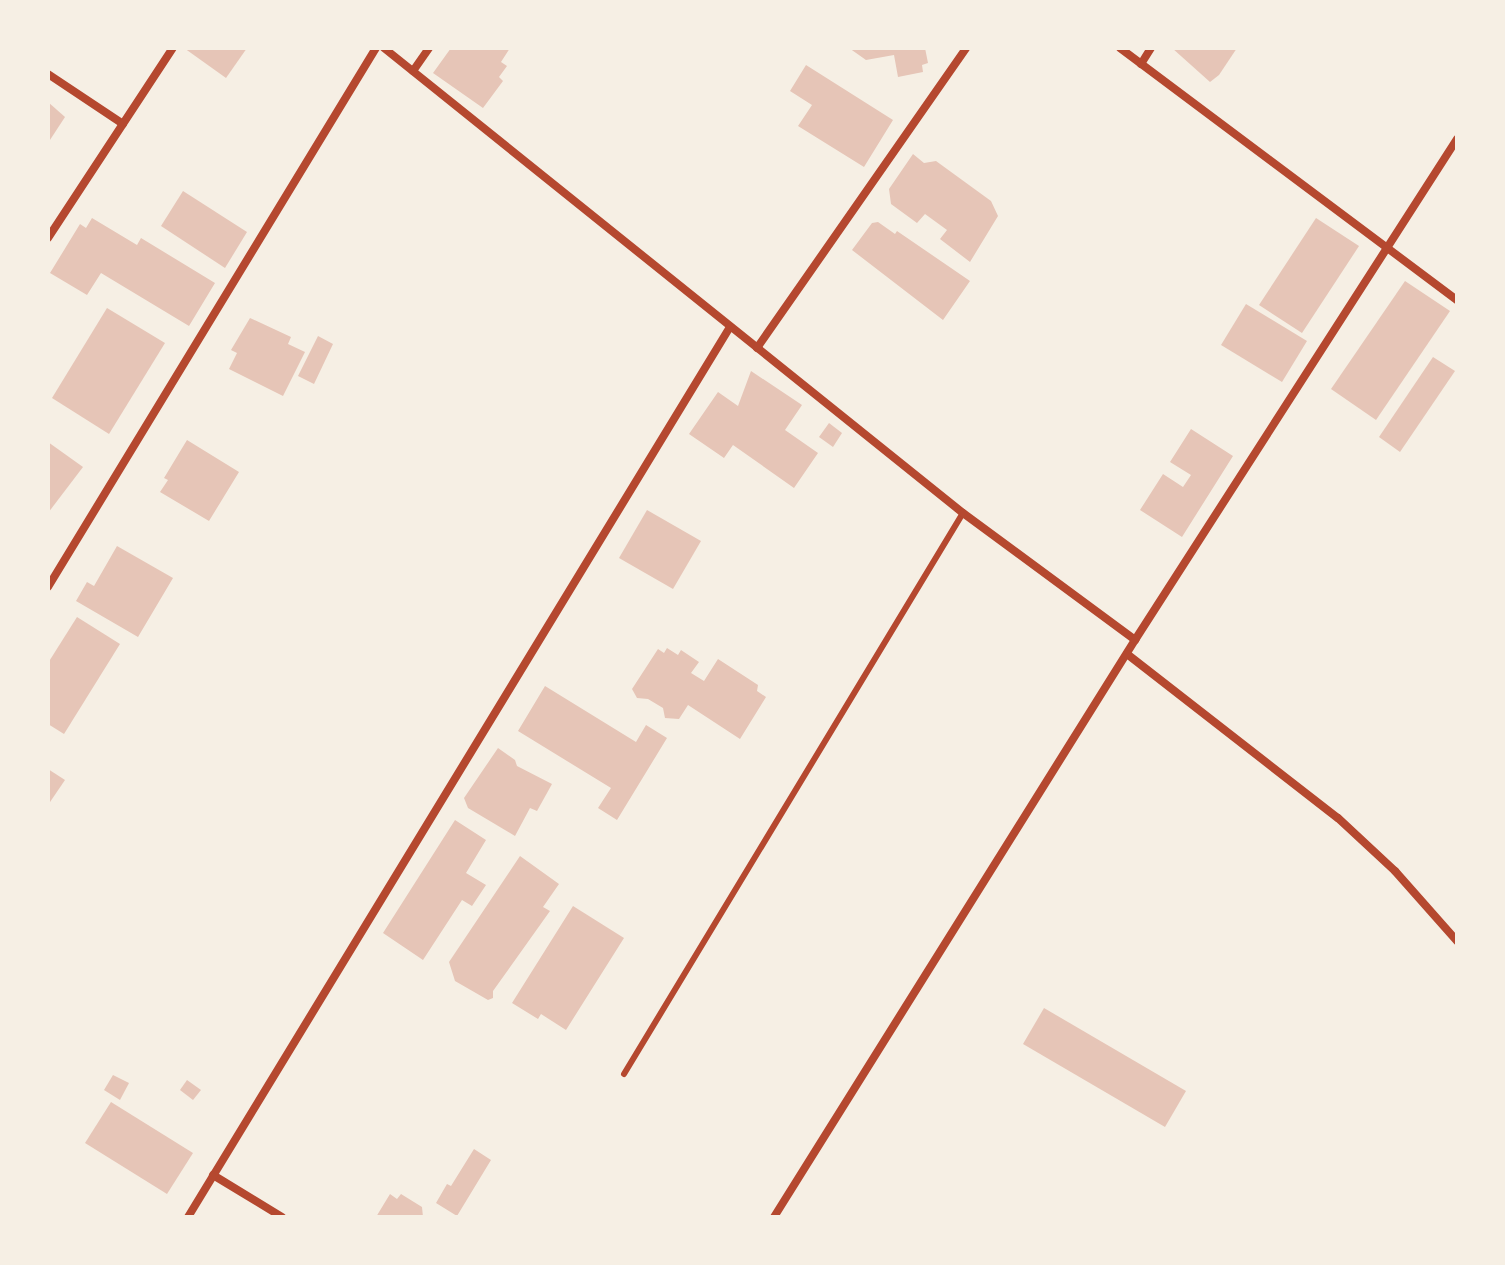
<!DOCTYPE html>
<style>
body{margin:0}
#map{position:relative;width:1505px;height:1265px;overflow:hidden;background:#f6efe4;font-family:"Titillium Web",sans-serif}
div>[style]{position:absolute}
.building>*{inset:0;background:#e6c5b7}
.service>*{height:6px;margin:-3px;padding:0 3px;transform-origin:3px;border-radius:3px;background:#b5482f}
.minor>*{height:8px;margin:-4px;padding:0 4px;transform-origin:4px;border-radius:4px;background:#b5482f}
span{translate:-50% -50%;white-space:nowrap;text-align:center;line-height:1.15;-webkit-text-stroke:8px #f6efe4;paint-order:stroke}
.frame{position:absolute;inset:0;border:50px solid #f6efe4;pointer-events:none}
</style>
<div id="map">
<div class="building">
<i style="clip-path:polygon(184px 48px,247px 48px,226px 78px)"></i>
<i style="clip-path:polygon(451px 48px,510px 48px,501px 62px,507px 66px,499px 77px,503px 81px,483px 108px,433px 73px)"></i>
<i style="clip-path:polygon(849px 48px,925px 48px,928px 63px,922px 65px,923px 72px,898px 77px,894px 55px,866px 60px)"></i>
<i style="clip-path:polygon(1172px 48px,1237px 48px,1219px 75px,1210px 82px)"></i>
<i style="clip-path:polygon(806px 65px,893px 120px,864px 167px,798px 126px,812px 105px,790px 91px)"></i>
<i style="clip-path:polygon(48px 102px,65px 117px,48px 143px)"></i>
<i style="clip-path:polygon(913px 154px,924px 163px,936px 161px,991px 201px,998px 216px,970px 262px,940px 239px,947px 230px,925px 214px,917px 223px,891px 204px,889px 189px)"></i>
<i style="clip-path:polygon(183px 191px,247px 232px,225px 268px,161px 226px)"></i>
<i style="clip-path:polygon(92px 218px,137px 245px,141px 238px,215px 283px,189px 326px,101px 273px,87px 295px,50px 273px,80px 224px,86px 228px)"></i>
<i style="clip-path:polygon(1316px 218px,1359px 246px,1302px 333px,1259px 305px)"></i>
<i style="clip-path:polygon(878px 222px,895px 234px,897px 231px,970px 281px,943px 320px,852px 250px,872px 223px)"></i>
<i style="clip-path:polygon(1405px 281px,1450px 311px,1376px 420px,1331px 389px)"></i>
<i style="clip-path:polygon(1246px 304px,1307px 341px,1282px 382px,1221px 345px)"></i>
<i style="clip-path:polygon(107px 308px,165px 343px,109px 434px,52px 398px)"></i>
<i style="clip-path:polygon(250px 318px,291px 337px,288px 344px,305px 352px,283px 396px,229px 369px,237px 353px,231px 350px)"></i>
<i style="clip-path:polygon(318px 336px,333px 344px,314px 384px,298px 376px)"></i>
<i style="clip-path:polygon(1433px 357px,1455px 371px,1400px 452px,1379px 437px)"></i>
<i style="clip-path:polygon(751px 371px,802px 405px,785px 430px,818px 453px,794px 488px,733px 445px,724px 458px,689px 434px,718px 392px,738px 406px)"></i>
<i style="clip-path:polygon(829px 423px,842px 433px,833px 447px,819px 437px)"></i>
<i style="clip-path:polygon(1191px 429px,1233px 456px,1182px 537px,1140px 510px,1163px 474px,1183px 487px,1191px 475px,1170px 462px)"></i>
<i style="clip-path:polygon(187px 440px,239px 472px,209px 521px,160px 492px,168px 480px,164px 478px)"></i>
<i style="clip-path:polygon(48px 442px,83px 467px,48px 513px)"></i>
<i style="clip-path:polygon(647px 510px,701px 541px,673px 589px,619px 558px)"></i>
<i style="clip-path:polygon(117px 546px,173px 578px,138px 637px,76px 601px,87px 582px,94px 586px)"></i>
<i style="clip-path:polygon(77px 617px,120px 644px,64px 734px,48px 724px,48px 663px)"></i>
<i style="clip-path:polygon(667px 648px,678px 655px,681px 650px,699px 662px,691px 673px,704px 681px,718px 659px,758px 685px,757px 691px,766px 697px,740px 739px,688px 705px,679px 719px,665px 718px,663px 708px,648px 699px,637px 698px,632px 689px,658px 649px,664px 653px)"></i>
<i style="clip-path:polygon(545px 686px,636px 742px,646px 725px,667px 738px,617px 820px,598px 808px,611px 788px,518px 731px)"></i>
<i style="clip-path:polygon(498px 748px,515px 760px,517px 766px,552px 784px,537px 811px,530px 808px,515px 836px,468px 808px,464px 798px)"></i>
<i style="clip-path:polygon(48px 769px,65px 780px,48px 805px)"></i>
<i style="clip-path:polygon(455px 820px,486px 840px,466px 873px,486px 885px,472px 906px,462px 900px,423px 960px,383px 933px)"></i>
<i style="clip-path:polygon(520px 856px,559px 884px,543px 907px,550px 911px,493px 991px,493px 998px,488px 1000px,455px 981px,449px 962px)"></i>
<i style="clip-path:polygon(573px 906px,624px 938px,566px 1030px,541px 1014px,538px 1019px,512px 1003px)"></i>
<i style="clip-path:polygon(1044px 1008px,1186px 1091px,1165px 1127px,1023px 1044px)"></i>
<i style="clip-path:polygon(113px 1075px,129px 1083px,120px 1100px,104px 1090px)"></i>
<i style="clip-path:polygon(187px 1080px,201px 1090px,193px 1100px,180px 1090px)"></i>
<i style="clip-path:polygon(111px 1102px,193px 1153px,167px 1194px,85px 1143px)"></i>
<i style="clip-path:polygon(474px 1149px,491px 1160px,457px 1216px,436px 1203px,447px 1184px,451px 1186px)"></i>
<i style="clip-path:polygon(390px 1194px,397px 1199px,401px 1194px,422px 1207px,423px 1217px,376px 1217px)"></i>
</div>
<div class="service">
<i style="left:624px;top:1074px;width:655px;rotate:-58.86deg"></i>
</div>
<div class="minor">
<i style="left:384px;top:48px;width:743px;rotate:38.77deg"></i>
<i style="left:963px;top:513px;width:214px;rotate:36.4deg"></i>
<i style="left:1120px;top:48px;width:421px;rotate:36.8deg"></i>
<i style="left:1141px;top:64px;width:19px;rotate:-58deg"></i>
<i style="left:413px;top:71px;width:28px;rotate:-55deg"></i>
<i style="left:48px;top:74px;width:90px;rotate:33.7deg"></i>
<i style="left:48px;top:238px;width:227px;rotate:-56.7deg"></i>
<i style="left:757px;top:348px;width:366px;rotate:-55.1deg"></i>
<i style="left:48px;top:587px;width:631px;rotate:-58.68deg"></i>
<i style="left:1127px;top:654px;width:267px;rotate:37.9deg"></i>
<i style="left:1338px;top:818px;width:78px;rotate:42.9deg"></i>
<i style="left:1395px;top:871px;width:94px;rotate:48.5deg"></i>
<i style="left:213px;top:1175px;width:81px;rotate:31.3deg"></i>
<i style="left:188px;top:1217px;width:1042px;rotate:-58.66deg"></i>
<i style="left:774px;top:1217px;width:681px;rotate:-57.97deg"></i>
<i style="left:1135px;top:640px;width:596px;rotate:-57.27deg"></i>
</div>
<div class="frame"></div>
</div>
